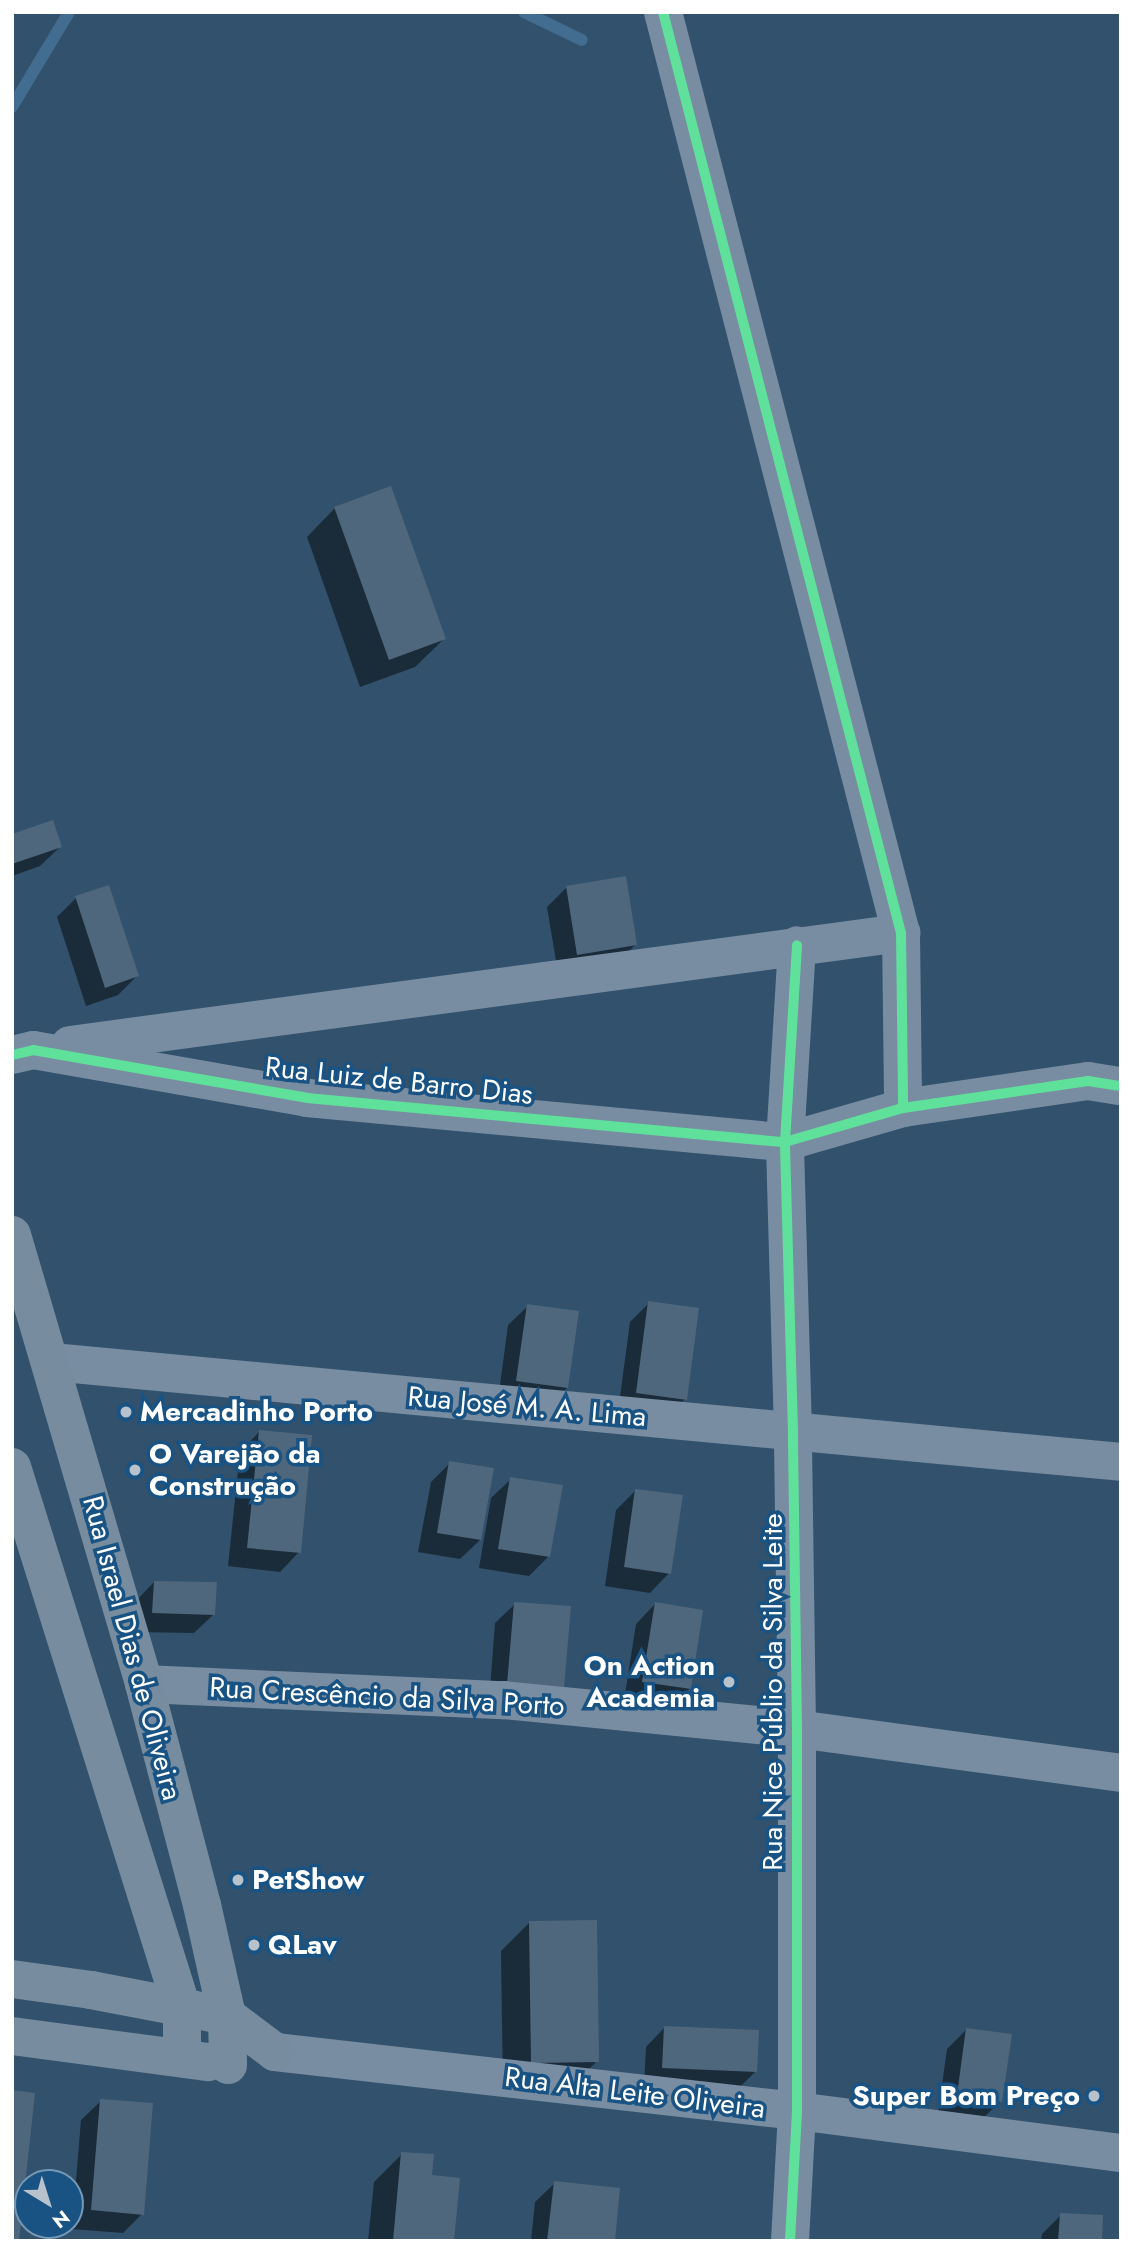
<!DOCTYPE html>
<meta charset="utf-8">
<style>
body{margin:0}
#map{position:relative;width:1133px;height:2253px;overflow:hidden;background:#32516c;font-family:Jost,sans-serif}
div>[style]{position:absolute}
.shadow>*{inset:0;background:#0007}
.stream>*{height:12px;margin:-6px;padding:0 6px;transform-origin:6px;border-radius:6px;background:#426c90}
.building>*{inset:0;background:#4e677d}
.minor>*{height:38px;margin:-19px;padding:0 19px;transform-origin:19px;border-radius:19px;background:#788da2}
.major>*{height:38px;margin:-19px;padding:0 19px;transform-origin:19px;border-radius:19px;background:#778d9f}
.cycleway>*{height:10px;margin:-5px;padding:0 5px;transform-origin:5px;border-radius:5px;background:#60e19b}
.dots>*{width:19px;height:19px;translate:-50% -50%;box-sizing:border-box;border:4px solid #195384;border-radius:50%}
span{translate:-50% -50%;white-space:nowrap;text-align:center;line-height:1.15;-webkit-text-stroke:7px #195384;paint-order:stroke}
.street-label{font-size:28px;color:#fff}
.poi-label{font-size:28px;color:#fff;font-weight:700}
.left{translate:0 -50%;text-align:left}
.right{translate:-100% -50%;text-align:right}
.frame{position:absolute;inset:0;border:14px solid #fff;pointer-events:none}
.north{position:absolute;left:14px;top:2169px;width:70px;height:70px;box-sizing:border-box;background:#195384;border:2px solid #7598b5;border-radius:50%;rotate:142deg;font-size:19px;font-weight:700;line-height:28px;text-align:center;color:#fff}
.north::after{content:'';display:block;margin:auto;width:24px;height:32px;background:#b7c2cc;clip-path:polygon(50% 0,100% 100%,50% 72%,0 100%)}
</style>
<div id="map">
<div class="shadow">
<i style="clip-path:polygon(335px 508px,444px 639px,415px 667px,360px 687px,307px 537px)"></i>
<i style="clip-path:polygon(12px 836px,60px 847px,40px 866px,12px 876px)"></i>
<i style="clip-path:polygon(567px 887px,635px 945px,616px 964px,558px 973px,547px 907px)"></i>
<i style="clip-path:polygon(76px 898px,137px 976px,118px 995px,86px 1006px,57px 917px)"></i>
<i style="clip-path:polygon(649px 1303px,685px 1399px,666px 1418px,618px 1412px,630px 1322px)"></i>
<i style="clip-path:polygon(528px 1306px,567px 1388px,547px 1407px,498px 1400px,508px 1325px)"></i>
<i style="clip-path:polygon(259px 1432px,299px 1552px,280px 1572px,228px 1566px,240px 1452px)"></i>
<i style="clip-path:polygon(450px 1463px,480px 1540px,460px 1559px,418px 1552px,431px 1482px)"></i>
<i style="clip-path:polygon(511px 1479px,548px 1557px,529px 1576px,479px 1568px,491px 1498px)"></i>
<i style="clip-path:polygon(636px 1490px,669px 1573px,650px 1593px,605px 1586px,616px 1510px)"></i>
<i style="clip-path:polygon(154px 1582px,214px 1614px,194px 1633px,134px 1632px,135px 1602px)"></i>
<i style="clip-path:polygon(515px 1604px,562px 1688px,489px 1703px,495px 1623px)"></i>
<i style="clip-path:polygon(655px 1604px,690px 1688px,670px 1708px,624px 1701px,636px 1624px)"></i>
<i style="clip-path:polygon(529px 1923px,597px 2061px,569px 2090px,503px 2091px,501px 1951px)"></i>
<i style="clip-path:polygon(665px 2027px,755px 2072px,736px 2091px,644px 2087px,646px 2047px)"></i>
<i style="clip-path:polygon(966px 2030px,1001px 2101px,981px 2120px,938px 2114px,947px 2049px)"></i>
<i style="clip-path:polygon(101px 2101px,142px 2214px,123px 2233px,72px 2229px,81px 2120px)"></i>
<i style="clip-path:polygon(402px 2154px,430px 2177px,453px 2241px,368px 2241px,374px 2182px)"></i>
<i style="clip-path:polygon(555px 2183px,613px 2241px,531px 2241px,535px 2202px)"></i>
<i style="clip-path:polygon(1061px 2215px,1100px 2241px,1041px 2241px,1042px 2234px)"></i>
</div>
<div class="stream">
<i style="left:524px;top:12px;width:64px;rotate:25.8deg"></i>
<i style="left:12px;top:107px;width:111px;rotate:-59deg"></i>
</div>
<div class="building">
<i style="clip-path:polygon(391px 486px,446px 639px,389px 660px,334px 507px)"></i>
<i style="clip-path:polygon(53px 820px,62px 847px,12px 864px,12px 834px)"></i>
<i style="clip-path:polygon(626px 876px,637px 945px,577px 955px,566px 886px)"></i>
<i style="clip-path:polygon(109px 885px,139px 976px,105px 988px,75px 896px)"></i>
<i style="clip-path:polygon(648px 1301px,699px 1308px,687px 1400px,636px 1393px)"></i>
<i style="clip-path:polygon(527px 1304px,579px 1311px,568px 1388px,516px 1381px)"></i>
<i style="clip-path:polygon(259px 1430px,312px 1435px,301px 1553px,247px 1548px)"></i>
<i style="clip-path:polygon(449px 1461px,494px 1468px,481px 1540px,437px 1533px)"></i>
<i style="clip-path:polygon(510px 1477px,563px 1485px,550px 1557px,498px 1549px)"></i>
<i style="clip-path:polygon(635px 1489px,683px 1495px,671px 1574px,624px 1567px)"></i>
<i style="clip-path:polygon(154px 1581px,217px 1582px,215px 1615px,152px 1613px)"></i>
<i style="clip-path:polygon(514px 1602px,571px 1606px,564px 1688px,507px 1684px)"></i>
<i style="clip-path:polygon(655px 1602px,703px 1610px,691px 1689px,642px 1682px)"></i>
<i style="clip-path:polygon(597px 1920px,599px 2062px,531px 2063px,529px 1921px)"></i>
<i style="clip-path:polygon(664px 2026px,759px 2030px,757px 2072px,662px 2068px)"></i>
<i style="clip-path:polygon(966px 2028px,1012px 2034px,1002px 2102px,957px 2095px)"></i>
<i style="clip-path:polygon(12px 2090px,35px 2093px,19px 2241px,12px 2241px)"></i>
<i style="clip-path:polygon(100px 2099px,153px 2103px,144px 2215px,91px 2210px)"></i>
<i style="clip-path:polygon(401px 2152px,434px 2154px,432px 2175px,460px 2178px,454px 2241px,393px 2241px)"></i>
<i style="clip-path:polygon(554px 2181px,620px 2188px,615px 2241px,547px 2241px)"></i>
<i style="clip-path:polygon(1060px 2213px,1103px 2215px,1102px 2241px,1058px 2241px)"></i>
</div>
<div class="minor">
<i style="left:663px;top:12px;width:951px;rotate:75.51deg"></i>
<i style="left:901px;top:933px;width:175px;rotate:89.3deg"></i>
<i style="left:70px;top:1045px;width:839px;rotate:-7.68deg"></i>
<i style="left:12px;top:1055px;width:22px;rotate:-13deg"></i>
<i style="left:33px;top:1050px;width:278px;rotate:9.9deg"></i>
<i style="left:307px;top:1098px;width:480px;rotate:5.3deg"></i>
<i style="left:785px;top:1142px;width:123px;rotate:-16.1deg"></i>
<i style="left:903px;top:1108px;width:187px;rotate:-8.3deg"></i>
<i style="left:1088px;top:1081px;width:33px;rotate:9deg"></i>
<i style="left:52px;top:1362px;width:1074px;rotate:5.34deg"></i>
<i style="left:144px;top:1684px;width:359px;rotate:2.6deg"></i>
<i style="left:503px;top:1700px;width:295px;rotate:5.6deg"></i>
<i style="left:797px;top:1729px;width:327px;rotate:7.7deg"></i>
<i style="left:275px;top:2052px;width:525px;rotate:6.45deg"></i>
<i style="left:797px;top:2111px;width:327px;rotate:7.4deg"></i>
<i style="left:790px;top:2241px;width:130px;rotate:-86.9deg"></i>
<i style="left:797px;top:2111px;width:382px;rotate:-90deg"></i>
<i style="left:797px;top:1729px;width:297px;rotate:-90.8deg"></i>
<i style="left:793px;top:1432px;width:290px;rotate:-91.6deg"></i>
<i style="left:785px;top:1142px;width:197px;rotate:-86.5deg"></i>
</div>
<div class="major">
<i style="left:12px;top:1235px;width:468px;rotate:73.6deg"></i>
<i style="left:144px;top:1684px;width:228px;rotate:75.3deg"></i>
<i style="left:202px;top:1905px;width:114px;rotate:77.3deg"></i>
<i style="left:227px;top:2016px;width:49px;rotate:88.8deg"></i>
<i style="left:12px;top:1467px;width:567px;rotate:72.56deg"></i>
<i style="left:182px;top:2008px;width:49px;rotate:90deg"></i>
<i style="left:12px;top:1979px;width:80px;rotate:7.9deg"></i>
<i style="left:91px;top:1990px;width:138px;rotate:10.8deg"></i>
<i style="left:227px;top:2016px;width:60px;rotate:36.9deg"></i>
<i style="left:12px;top:2036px;width:198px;rotate:7.6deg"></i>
</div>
<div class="cycleway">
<i style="left:663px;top:12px;width:951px;rotate:75.51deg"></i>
<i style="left:901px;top:933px;width:175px;rotate:89.3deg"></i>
<i style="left:12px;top:1055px;width:22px;rotate:-13deg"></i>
<i style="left:33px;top:1050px;width:278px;rotate:9.9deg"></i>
<i style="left:307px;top:1098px;width:480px;rotate:5.3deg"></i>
<i style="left:785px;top:1142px;width:123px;rotate:-16.1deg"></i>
<i style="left:903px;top:1108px;width:187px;rotate:-8.3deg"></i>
<i style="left:1088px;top:1081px;width:33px;rotate:9deg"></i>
<i style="left:790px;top:2241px;width:130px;rotate:-86.9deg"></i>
<i style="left:797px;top:2111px;width:382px;rotate:-90deg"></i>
<i style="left:797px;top:1729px;width:297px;rotate:-90.8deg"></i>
<i style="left:793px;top:1432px;width:290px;rotate:-91.6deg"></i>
<i style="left:785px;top:1142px;width:197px;rotate:-86.5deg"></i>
</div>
<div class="dots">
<i style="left:126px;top:1412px;background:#b7c2cc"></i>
<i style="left:135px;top:1470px;background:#b7c2cc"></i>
<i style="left:729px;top:1682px;background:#b7c2cc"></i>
<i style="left:238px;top:1880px;background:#b7c2cc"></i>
<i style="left:254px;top:1945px;background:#b7c2cc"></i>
<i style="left:1094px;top:2096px;background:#b7c2cc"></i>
</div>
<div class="street-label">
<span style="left:399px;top:1081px;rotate:6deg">Rua Luiz de Barro Dias</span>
<span style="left:527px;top:1407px;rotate:5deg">Rua José M. A. Lima</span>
<span style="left:132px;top:1648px;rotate:75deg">Rua Israel Dias de Oliveira</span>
<span style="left:773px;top:1692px;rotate:-90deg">Rua Nice Públio da Silva Leite</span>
<span style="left:387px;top:1697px;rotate:3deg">Rua Crescêncio da Silva Porto</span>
<span style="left:635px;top:2093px;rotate:7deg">Rua Alta Leite Oliveira</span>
</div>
<div class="poi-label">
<span class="left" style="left:140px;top:1412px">Mercadinho Porto</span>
<span class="left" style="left:149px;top:1470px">O Varejão da<br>Construção</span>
<span class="right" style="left:715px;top:1682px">On Action<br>Academia</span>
<span class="left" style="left:252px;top:1880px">PetShow</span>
<span class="left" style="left:268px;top:1945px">QLav</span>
<span class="right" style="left:1080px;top:2096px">Super Bom Preço</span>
</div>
<div class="frame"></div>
<div class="north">N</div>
</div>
